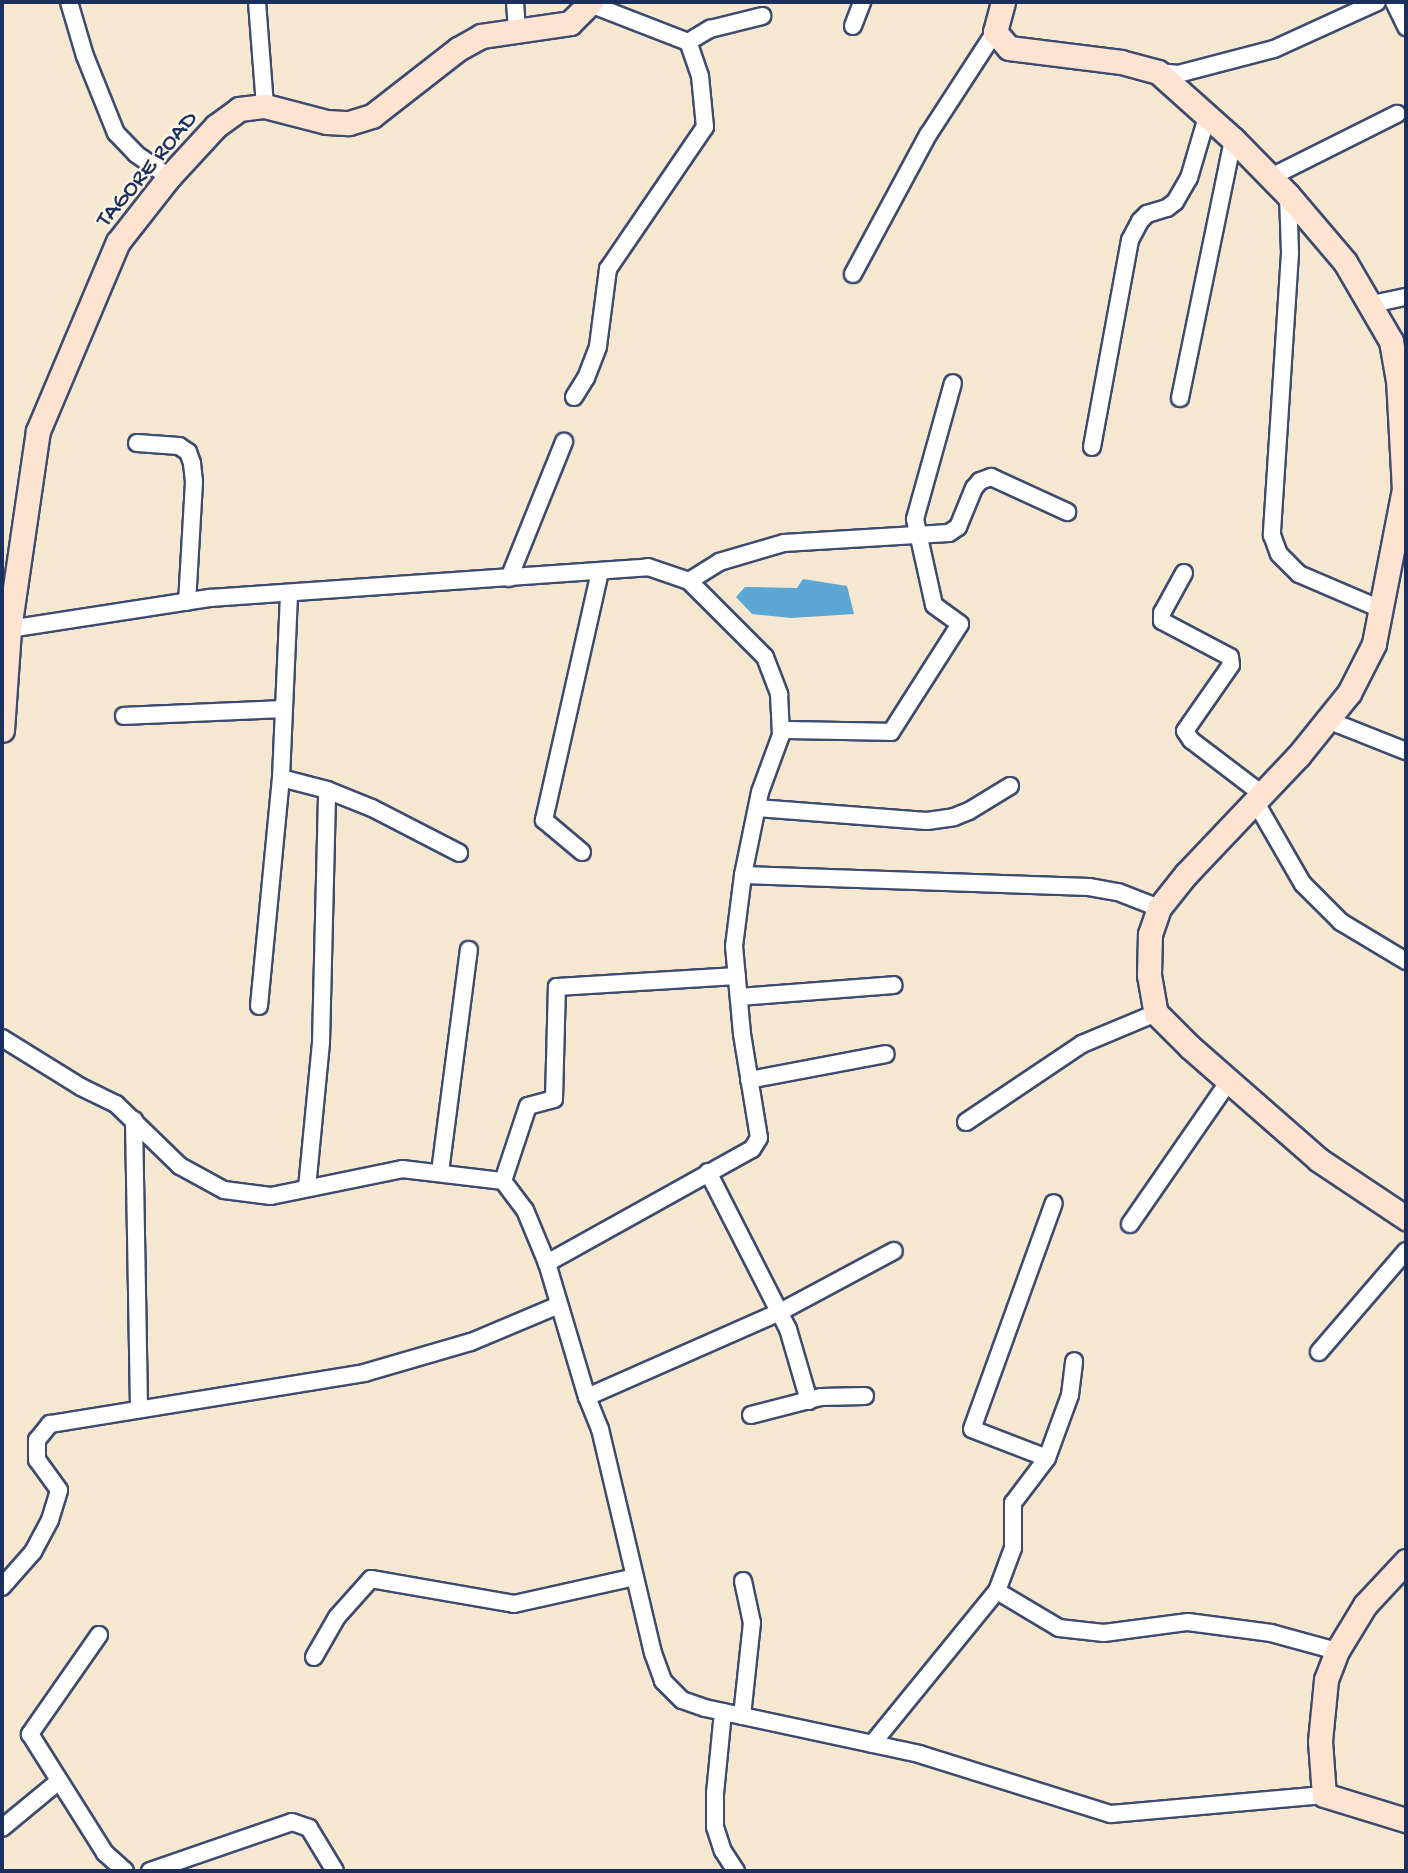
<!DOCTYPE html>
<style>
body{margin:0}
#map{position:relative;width:1408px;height:1873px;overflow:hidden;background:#f6e8d0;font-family:"Gochi Hand",sans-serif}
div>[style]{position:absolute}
.water>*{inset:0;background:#5ca6d4}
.roads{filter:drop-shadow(2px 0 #3c4b6f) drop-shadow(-2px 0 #3c4b6f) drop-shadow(0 2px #3c4b6f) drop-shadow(0 -2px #3c4b6f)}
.street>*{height:16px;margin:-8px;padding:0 8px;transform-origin:8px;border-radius:8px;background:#fff}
.secondary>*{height:23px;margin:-11.5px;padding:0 11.5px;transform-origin:11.5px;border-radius:11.5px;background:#fee3d1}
span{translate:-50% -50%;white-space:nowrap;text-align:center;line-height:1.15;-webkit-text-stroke:5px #fcf5e5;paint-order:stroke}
.street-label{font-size:24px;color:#1b2f5e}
.frame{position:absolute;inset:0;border:4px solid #1b2f5e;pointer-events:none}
</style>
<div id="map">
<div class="water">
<i style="clip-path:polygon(803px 579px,847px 586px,854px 614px,791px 618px,752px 614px,736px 597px,745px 587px,797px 588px)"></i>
</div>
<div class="roads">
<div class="street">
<i style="left:69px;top:2px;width:56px;rotate:73.5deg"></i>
<i style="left:85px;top:56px;width:83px;rotate:68.1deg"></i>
<i style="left:116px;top:133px;width:29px;rotate:46deg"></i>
<i style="left:136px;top:154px;width:40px;rotate:34.9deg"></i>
<i style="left:257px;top:2px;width:104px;rotate:85.6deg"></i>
<i style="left:515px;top:2px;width:28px;rotate:86deg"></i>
<i style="left:1394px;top:2px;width:28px;rotate:64deg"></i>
<i style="left:853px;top:26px;width:26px;rotate:-69deg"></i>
<i style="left:688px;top:42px;width:26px;rotate:-31deg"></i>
<i style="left:710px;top:29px;width:54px;rotate:-14deg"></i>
<i style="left:1159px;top:72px;width:19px;rotate:6deg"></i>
<i style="left:1178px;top:74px;width:99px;rotate:-14.6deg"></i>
<i style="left:1274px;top:49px;width:113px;rotate:-24.5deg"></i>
<i style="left:1271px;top:177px;width:141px;rotate:-26.6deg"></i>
<i style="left:1288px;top:195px;width:58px;rotate:88deg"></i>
<i style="left:1290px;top:253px;width:283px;rotate:93.7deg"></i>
<i style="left:1272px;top:535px;width:20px;rotate:70deg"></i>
<i style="left:1279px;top:554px;width:28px;rotate:45deg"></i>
<i style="left:1299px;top:574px;width:91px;rotate:23.2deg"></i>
<i style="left:853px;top:274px;width:158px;rotate:-61.7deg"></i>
<i style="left:928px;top:135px;width:123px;rotate:-57deg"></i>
<i style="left:1372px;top:304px;width:35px;rotate:-12deg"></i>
<i style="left:574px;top:397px;width:22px;rotate:-58deg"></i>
<i style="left:586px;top:378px;width:34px;rotate:-69deg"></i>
<i style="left:598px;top:346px;width:78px;rotate:-82.6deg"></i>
<i style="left:608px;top:269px;width:172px;rotate:-55.7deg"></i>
<i style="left:705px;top:127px;width:51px;rotate:-95.6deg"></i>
<i style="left:700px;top:76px;width:36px;rotate:-109deg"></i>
<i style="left:688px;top:42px;width:105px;rotate:-158.8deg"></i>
<i style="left:1180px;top:398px;width:264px;rotate:-78.4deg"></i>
<i style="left:137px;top:443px;width:42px;rotate:4.1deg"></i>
<i style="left:179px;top:446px;width:11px;rotate:34deg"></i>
<i style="left:188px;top:452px;width:12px;rotate:70deg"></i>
<i style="left:192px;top:463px;width:19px;rotate:84deg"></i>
<i style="left:194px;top:482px;width:120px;rotate:93.3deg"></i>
<i style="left:1092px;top:447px;width:210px;rotate:-79.6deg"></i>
<i style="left:1130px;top:240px;width:21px;rotate:-62deg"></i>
<i style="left:1140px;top:221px;width:10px;rotate:-45deg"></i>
<i style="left:1147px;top:214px;width:21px;rotate:-17deg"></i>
<i style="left:1167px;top:208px;width:10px;rotate:-37deg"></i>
<i style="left:1175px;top:202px;width:28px;rotate:-60deg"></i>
<i style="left:1189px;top:178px;width:64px;rotate:-73.6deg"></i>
<i style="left:1184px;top:573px;width:46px;rotate:118.8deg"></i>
<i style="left:1162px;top:613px;width:8px;rotate:90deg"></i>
<i style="left:1162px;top:621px;width:77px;rotate:27.9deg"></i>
<i style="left:1230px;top:657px;width:8px;rotate:83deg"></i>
<i style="left:1231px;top:665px;width:80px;rotate:124.9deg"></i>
<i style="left:1185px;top:731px;width:11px;rotate:56deg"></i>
<i style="left:1191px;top:740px;width:89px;rotate:37.3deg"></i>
<i style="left:509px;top:578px;width:147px;rotate:-68deg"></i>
<i style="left:689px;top:581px;width:36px;rotate:-32deg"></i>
<i style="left:719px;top:562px;width:68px;rotate:-16.3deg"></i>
<i style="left:784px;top:543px;width:165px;rotate:-3.5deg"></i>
<i style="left:949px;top:533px;width:11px;rotate:-34deg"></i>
<i style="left:958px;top:527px;width:42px;rotate:-67.7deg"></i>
<i style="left:974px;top:488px;width:9px;rotate:-49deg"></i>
<i style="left:980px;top:481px;width:12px;rotate:-20deg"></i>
<i style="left:991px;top:477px;width:84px;rotate:24.7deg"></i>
<i style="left:9px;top:629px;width:203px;rotate:-8.8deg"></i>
<i style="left:210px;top:598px;width:439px;rotate:-4deg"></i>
<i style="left:648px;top:567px;width:43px;rotate:18.9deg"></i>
<i style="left:689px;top:581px;width:107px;rotate:45deg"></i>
<i style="left:765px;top:657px;width:40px;rotate:69deg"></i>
<i style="left:779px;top:694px;width:41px;rotate:87.2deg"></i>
<i style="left:781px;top:735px;width:61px;rotate:110.2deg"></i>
<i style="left:760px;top:792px;width:85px;rotate:101.6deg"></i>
<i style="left:743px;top:875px;width:72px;rotate:97.2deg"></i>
<i style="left:734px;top:946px;width:88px;rotate:84.8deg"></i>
<i style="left:742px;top:1034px;width:105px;rotate:80.7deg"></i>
<i style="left:759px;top:1138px;width:13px;rotate:122deg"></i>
<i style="left:752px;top:1149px;width:235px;rotate:150.9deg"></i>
<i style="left:124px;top:716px;width:158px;rotate:-2.5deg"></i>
<i style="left:1325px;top:719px;width:87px;rotate:21.6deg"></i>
<i style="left:781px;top:730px;width:110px;rotate:1deg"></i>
<i style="left:891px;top:732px;width:128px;rotate:-57.4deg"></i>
<i style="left:960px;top:624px;width:32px;rotate:-144deg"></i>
<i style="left:934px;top:605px;width:88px;rotate:-102.5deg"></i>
<i style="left:915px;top:519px;width:141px;rotate:-74.4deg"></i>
<i style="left:281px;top:778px;width:48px;rotate:14.6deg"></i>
<i style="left:327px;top:790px;width:48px;rotate:21.8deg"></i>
<i style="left:372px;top:808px;width:98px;rotate:27.3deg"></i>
<i style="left:1255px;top:801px;width:96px;rotate:60deg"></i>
<i style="left:1303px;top:884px;width:54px;rotate:45deg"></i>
<i style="left:1341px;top:922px;width:76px;rotate:31deg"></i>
<i style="left:757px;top:808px;width:170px;rotate:4.4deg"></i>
<i style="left:927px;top:821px;width:27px;rotate:-8deg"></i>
<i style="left:954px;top:817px;width:16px;rotate:-22deg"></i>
<i style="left:969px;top:811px;width:48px;rotate:-31.4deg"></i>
<i style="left:582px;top:852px;width:50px;rotate:-139.9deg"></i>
<i style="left:544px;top:820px;width:255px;rotate:-77.3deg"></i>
<i style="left:743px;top:875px;width:346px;rotate:2deg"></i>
<i style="left:1089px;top:887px;width:29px;rotate:10deg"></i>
<i style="left:1118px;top:892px;width:44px;rotate:21.3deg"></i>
<i style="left:739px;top:997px;width:155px;rotate:-4.4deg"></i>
<i style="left:259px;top:1006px;width:229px;rotate:-84.5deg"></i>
<i style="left:281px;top:778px;width:184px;rotate:-87.5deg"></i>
<i style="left:2px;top:1038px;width:93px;rotate:31.8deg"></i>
<i style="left:81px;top:1087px;width:39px;rotate:26deg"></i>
<i style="left:116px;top:1104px;width:89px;rotate:44.1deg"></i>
<i style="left:180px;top:1166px;width:50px;rotate:28.6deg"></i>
<i style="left:224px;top:1190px;width:47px;rotate:7.3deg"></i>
<i style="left:271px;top:1196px;width:134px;rotate:-11.6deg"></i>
<i style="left:402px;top:1169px;width:102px;rotate:6.8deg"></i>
<i style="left:503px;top:1181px;width:36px;rotate:53deg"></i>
<i style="left:525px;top:1210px;width:57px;rotate:67.5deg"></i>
<i style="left:547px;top:1263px;width:140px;rotate:73.4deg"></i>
<i style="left:587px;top:1397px;width:35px;rotate:68deg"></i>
<i style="left:600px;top:1429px;width:230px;rotate:76.7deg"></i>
<i style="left:653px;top:1653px;width:30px;rotate:70deg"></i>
<i style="left:663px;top:1681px;width:27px;rotate:45deg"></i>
<i style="left:682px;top:1700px;width:24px;rotate:19deg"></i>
<i style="left:705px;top:1708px;width:219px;rotate:12.1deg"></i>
<i style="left:919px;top:1754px;width:201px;rotate:17.4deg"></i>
<i style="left:1111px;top:1814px;width:214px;rotate:-5.1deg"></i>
<i style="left:749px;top:1080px;width:139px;rotate:-10.7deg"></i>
<i style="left:134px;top:1120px;width:288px;rotate:89deg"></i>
<i style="left:966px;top:1122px;width:140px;rotate:-33.9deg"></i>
<i style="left:1082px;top:1044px;width:80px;rotate:-22.7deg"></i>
<i style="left:440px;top:1172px;width:224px;rotate:-82.6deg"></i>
<i style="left:708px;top:1172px;width:176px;rotate:63deg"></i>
<i style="left:788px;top:1329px;width:75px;rotate:73.7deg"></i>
<i style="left:503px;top:1181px;width:79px;rotate:-71.6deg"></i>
<i style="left:528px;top:1106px;width:27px;rotate:-15deg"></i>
<i style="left:554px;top:1099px;width:112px;rotate:-88.5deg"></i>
<i style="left:557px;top:987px;width:180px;rotate:-3.5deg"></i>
<i style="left:307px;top:1188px;width:147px;rotate:-84.5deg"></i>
<i style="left:321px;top:1042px;width:252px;rotate:-88.6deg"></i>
<i style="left:1130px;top:1224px;width:174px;rotate:-55.3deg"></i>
<i style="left:1319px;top:1352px;width:133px;rotate:-49.3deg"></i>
<i style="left:587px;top:1397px;width:211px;rotate:-23.8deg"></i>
<i style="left:780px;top:1312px;width:129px;rotate:-28.2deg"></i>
<i style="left:751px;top:1415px;width:72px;rotate:-14.4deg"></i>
<i style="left:821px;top:1397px;width:44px;rotate:-1.3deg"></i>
<i style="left:1047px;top:1458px;width:80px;rotate:-158.9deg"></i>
<i style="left:972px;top:1429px;width:240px;rotate:-70.1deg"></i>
<i style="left:2px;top:1587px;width:47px;rotate:-48.5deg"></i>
<i style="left:33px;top:1552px;width:36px;rotate:-62deg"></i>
<i style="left:50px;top:1520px;width:31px;rotate:-73deg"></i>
<i style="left:59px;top:1490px;width:37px;rotate:-126deg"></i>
<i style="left:37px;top:1460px;width:20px;rotate:-90deg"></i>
<i style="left:37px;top:1440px;width:21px;rotate:-51deg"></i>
<i style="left:50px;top:1424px;width:318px;rotate:-9.2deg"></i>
<i style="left:364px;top:1373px;width:111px;rotate:-16.2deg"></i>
<i style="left:471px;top:1342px;width:95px;rotate:-22.8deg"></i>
<i style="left:997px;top:1591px;width:72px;rotate:30.8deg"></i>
<i style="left:1059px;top:1628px;width:45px;rotate:6.3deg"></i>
<i style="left:1104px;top:1633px;width:85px;rotate:-7.5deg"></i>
<i style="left:1188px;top:1622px;width:84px;rotate:7.5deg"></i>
<i style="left:1271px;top:1633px;width:68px;rotate:15.3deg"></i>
<i style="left:99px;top:1635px;width:121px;rotate:124.9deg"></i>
<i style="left:30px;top:1734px;width:141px;rotate:57.8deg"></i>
<i style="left:105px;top:1853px;width:27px;rotate:42deg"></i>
<i style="left:314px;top:1657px;width:46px;rotate:-60.1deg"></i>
<i style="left:337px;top:1617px;width:51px;rotate:-48.2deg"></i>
<i style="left:371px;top:1579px;width:145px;rotate:9.9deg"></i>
<i style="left:514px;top:1604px;width:124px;rotate:-12.6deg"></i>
<i style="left:723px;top:1712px;width:81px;rotate:95.6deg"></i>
<i style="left:715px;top:1793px;width:34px;rotate:90deg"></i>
<i style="left:715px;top:1827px;width:25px;rotate:72deg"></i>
<i style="left:723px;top:1851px;width:24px;rotate:57deg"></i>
<i style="left:742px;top:1716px;width:94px;rotate:-83.9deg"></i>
<i style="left:752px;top:1623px;width:43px;rotate:-102.1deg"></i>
<i style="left:872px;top:1744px;width:198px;rotate:-50.8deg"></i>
<i style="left:997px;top:1591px;width:46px;rotate:-69.6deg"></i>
<i style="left:1013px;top:1548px;width:45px;rotate:-90deg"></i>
<i style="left:1013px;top:1503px;width:56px;rotate:-52.9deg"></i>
<i style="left:1047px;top:1458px;width:67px;rotate:-69.9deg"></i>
<i style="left:1070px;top:1395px;width:34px;rotate:-83deg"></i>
<i style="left:2px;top:1828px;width:74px;rotate:-39.5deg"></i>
<i style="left:150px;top:1871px;width:150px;rotate:-19deg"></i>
<i style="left:292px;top:1822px;width:18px;rotate:19deg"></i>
<i style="left:309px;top:1828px;width:50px;rotate:58.8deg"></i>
</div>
<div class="secondary">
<i style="left:1003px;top:2px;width:31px;rotate:105deg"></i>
<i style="left:995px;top:32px;width:21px;rotate:49deg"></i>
<i style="left:1009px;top:48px;width:113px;rotate:7.1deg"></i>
<i style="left:1121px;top:62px;width:38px;rotate:15deg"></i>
<i style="left:1158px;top:72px;width:101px;rotate:41.8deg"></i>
<i style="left:1233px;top:139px;width:78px;rotate:45.5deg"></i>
<i style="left:1288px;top:195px;width:88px;rotate:49.6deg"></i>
<i style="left:1345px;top:262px;width:91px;rotate:59.8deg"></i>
<i style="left:1391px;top:341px;width:39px;rotate:80deg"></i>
<i style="left:1398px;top:379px;width:110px;rotate:86.9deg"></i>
<i style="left:1404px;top:489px;width:158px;rotate:101deg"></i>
<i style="left:1374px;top:644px;width:55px;rotate:117deg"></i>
<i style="left:1349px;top:693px;width:80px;rotate:128.9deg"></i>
<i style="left:1299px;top:755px;width:164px;rotate:133.5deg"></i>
<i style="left:1186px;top:874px;width:43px;rotate:128.5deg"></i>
<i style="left:1159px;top:908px;width:28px;rotate:109deg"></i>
<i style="left:1150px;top:934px;width:41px;rotate:91.4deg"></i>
<i style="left:1149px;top:975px;width:39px;rotate:80deg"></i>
<i style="left:1156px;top:1013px;width:48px;rotate:45deg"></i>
<i style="left:1190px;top:1047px;width:171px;rotate:41.2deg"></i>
<i style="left:1319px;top:1160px;width:105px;rotate:33.7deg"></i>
<i style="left:2px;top:730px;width:101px;rotate:-86deg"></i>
<i style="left:9px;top:629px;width:200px;rotate:-81.7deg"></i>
<i style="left:38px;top:431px;width:205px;rotate:-67.1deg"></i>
<i style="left:118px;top:242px;width:83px;rotate:-51.9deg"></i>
<i style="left:169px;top:177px;width:69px;rotate:-47.3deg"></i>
<i style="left:216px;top:126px;width:29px;rotate:-36deg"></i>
<i style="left:239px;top:109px;width:26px;rotate:-7deg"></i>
<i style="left:265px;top:106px;width:64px;rotate:14.5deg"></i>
<i style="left:327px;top:122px;width:22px;rotate:3deg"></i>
<i style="left:349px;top:123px;width:24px;rotate:-17deg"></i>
<i style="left:372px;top:116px;width:109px;rotate:-37.9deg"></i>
<i style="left:458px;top:49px;width:26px;rotate:-29deg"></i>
<i style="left:481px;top:36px;width:90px;rotate:-8.3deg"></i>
<i style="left:570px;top:23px;width:30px;rotate:-45deg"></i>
<i style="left:1406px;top:1561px;width:60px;rotate:133deg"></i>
<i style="left:1365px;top:1605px;width:54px;rotate:121.3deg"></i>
<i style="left:1337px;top:1651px;width:31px;rotate:111deg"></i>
<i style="left:1326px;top:1680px;width:61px;rotate:95.6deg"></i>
<i style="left:1320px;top:1741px;width:54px;rotate:85.8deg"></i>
<i style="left:1324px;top:1795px;width:86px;rotate:17deg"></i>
</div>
</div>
<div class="street-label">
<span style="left:148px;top:170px;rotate:-50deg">TAGORE ROAD</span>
</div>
<div class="frame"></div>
</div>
